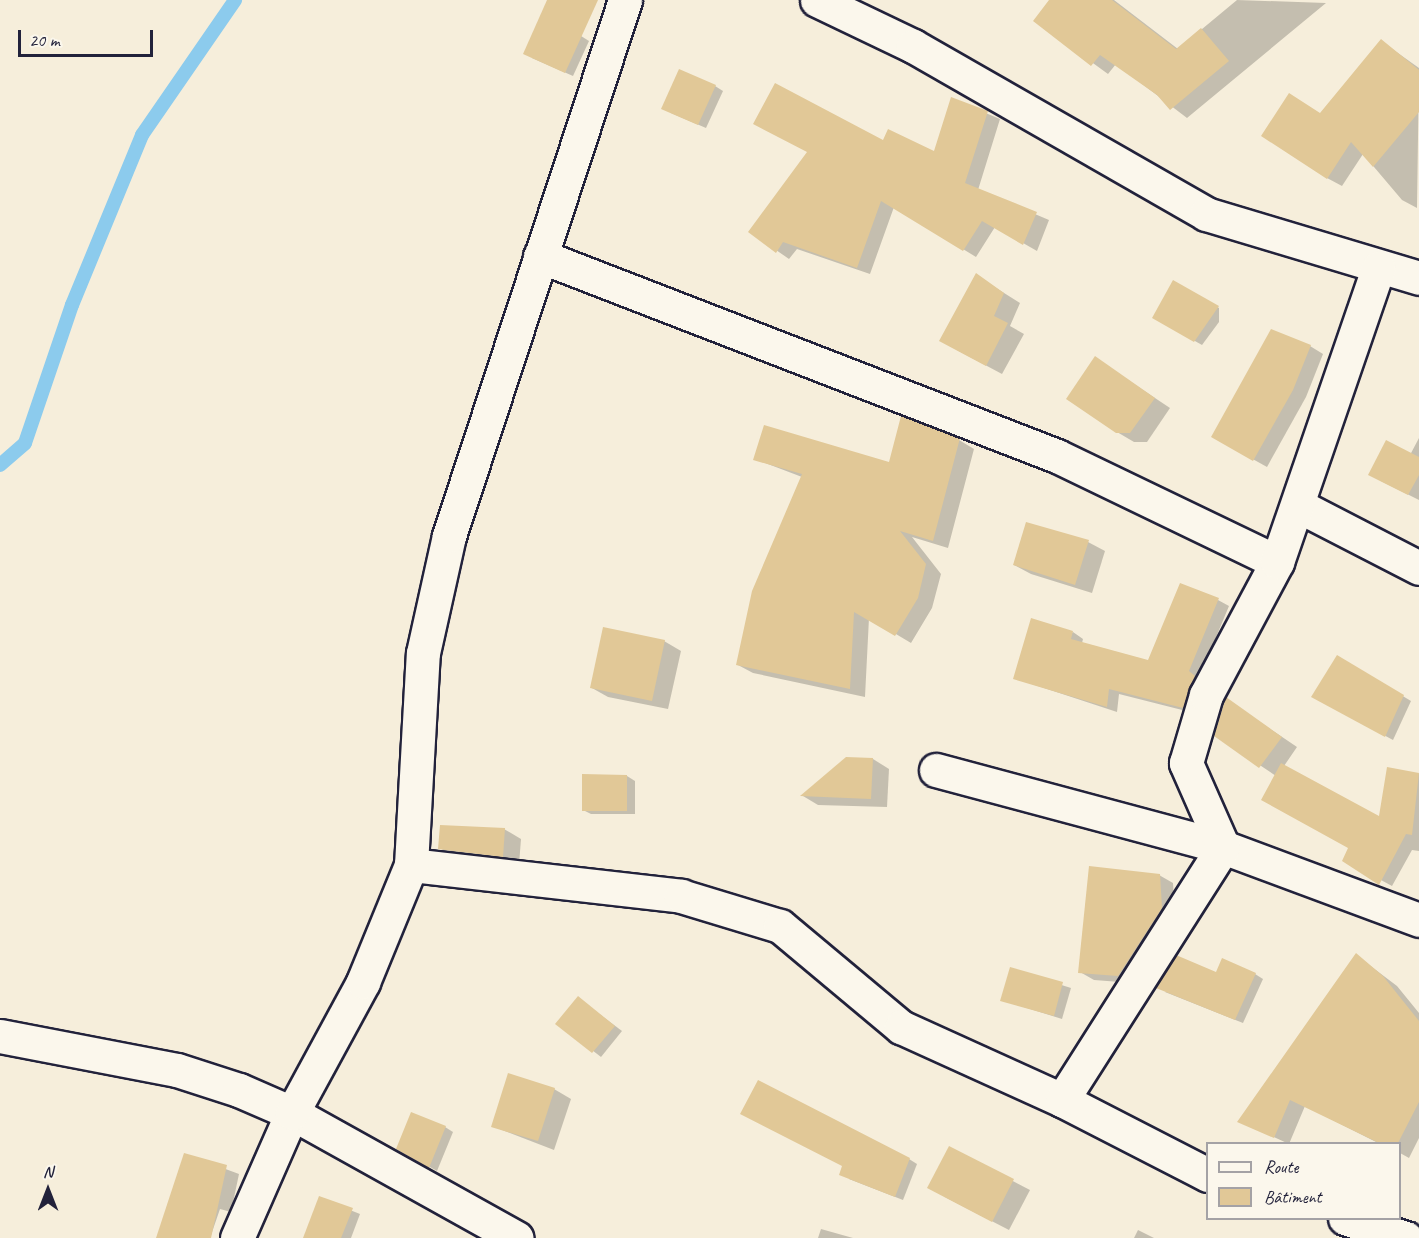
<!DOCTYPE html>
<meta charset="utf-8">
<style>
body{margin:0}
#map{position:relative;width:1419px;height:1238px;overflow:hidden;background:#f6eedb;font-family:Caveat,sans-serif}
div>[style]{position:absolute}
.shadow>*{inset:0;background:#0003}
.stream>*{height:14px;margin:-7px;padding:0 7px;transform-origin:7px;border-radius:7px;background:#8ccbed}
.building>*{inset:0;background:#e1c897}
.roads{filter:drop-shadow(2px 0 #22223b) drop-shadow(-2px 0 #22223b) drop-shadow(0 2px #22223b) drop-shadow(0 -2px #22223b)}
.street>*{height:33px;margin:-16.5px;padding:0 16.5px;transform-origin:16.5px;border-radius:16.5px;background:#fbf7ec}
span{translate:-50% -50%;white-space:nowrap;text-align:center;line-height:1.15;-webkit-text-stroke:6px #fbf7ec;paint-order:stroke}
.legend{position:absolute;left:1206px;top:1142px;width:195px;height:78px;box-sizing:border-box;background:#fbf7ec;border:2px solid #a4a2a5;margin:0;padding:8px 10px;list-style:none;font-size:18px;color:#22223b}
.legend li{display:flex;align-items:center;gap:12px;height:30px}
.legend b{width:30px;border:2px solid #a4a2a5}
.north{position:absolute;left:18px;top:1160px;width:60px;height:60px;-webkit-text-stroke:4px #fbf7ec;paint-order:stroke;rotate:0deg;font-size:16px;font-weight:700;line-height:24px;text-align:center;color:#22223b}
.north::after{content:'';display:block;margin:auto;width:21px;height:27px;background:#22223b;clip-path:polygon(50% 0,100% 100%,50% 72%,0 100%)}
.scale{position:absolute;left:18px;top:30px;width:135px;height:27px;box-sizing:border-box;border:3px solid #22223b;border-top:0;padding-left:8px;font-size:18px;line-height:21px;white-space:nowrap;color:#22223b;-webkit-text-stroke:4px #fbf7ec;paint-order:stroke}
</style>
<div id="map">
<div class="shadow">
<i style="clip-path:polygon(1051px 0,1114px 0,1178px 49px,1237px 0,1326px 3px,1187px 118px,1116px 64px,1108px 74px,1035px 21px)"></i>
<i style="clip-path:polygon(581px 36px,589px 41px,573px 76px,532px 58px)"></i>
<i style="clip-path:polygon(1381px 41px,1419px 68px,1417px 208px,1402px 200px,1363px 154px,1342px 186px,1327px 178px,1320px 114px)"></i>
<i style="clip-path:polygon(715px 86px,723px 91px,706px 128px,671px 113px)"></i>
<i style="clip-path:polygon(952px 99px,1000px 119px,978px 190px,1049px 220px,1037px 251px,995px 227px,976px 257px,894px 207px,870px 274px,797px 249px,789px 259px,750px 232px,884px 142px,934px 153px)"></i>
<i style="clip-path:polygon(977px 276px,1020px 303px,1010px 326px,1024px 334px,1002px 374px,957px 350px)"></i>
<i style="clip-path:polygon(1174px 282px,1219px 308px,1219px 322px,1202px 345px,1154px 318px)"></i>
<i style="clip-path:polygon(1310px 346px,1323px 354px,1306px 397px,1267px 467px,1213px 437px)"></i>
<i style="clip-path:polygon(1095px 358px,1170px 408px,1147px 442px,1134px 442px,1117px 432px)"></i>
<i style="clip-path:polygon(1419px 438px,1419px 500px,1381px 481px,1410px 455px)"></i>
<i style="clip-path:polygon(959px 440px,974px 449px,948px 548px,912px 537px,941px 574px,932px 608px,911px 643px,869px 618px,865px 697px,753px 673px,738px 665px,802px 477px,755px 459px,890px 464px)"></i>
<i style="clip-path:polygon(1088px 542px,1105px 551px,1092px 593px,1031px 574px,1014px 565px)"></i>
<i style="clip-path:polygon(1218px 600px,1229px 606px,1199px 678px,1194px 713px,1119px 694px,1117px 712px,1014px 678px,1073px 632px,1083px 639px,1082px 643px,1149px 661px)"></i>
<i style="clip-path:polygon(664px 641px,681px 651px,668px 709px,608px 697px,592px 688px)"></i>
<i style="clip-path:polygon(1338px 657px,1411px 701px,1393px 740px,1313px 697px)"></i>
<i style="clip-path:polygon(1227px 700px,1297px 747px,1284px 766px,1380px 818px,1388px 769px,1419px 774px,1419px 851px,1412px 850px,1392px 886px,1344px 860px,1350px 847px,1276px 776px,1215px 735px)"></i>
<i style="clip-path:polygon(847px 758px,873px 759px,889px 769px,887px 807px,818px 805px,803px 796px)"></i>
<i style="clip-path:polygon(627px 776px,635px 781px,635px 814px,591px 814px,583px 810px)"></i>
<i style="clip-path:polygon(504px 829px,521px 839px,519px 865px,456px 858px,440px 848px)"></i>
<i style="clip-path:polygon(1159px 875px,1173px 883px,1175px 916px,1133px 983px,1094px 980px,1080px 972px)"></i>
<i style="clip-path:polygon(1356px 955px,1397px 986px,1419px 1013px,1419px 1138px,1409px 1158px,1400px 1153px,1400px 1144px,1380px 1144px,1305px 1106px,1289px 1144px,1239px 1121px)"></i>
<i style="clip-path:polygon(1011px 969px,1071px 988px,1062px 1019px,1002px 1000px)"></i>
<i style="clip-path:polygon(1216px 973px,1255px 974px,1263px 979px,1243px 1023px,1165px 992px)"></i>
<i style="clip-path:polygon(578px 998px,622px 1031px,601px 1057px,557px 1023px)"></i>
<i style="clip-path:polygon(554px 1089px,571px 1099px,554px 1150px,492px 1126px)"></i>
<i style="clip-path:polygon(445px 1127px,453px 1132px,437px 1171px,398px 1149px)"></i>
<i style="clip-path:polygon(950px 1148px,1030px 1190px,1009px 1230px,945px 1197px)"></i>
<i style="clip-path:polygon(185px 1154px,239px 1174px,231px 1212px,220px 1209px,210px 1238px,157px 1238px)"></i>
<i style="clip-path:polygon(909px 1159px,917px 1164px,903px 1200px,849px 1179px)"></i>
<i style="clip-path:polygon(320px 1198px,360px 1214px,351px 1238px,305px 1238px)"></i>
<i style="clip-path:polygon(821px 1229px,853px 1238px,818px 1238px)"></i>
<i style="clip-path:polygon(1138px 1230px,1154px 1238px,1134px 1238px)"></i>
</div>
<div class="stream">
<i style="left:0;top:465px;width:33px;rotate:-41deg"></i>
<i style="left:25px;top:443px;width:146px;rotate:-71.2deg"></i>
<i style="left:72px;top:305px;width:184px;rotate:-67.6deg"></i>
<i style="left:142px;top:135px;width:164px;rotate:-55.4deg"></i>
</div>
<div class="building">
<i style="clip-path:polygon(547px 0,598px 0,565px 73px,523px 54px)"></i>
<i style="clip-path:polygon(1049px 0,1112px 0,1176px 49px,1201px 28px,1229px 61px,1170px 110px,1157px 95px,1100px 55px,1091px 66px,1033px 21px)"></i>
<i style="clip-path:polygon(1381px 39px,1419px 70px,1419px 112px,1373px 167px,1351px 142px,1327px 179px,1261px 136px,1289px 93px,1320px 113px)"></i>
<i style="clip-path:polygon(679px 69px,716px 85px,698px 125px,661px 109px)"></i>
<i style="clip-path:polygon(775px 83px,883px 140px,888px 129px,934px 151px,951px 97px,988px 111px,965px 183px,1037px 212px,1023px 245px,982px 221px,963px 251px,881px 201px,857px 268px,783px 242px,776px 253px,748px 232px,807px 152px,753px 124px)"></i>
<i style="clip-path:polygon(976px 273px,1004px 293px,994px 316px,1008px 323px,986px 366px,939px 341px)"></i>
<i style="clip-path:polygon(1173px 280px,1219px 306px,1194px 342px,1152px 318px)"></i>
<i style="clip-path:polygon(1271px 329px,1311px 345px,1293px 390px,1253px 461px,1211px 437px)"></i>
<i style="clip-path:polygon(1095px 356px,1155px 398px,1130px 433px,1116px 433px,1066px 399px)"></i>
<i style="clip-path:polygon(901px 416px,960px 438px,933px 541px,900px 531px,926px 564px,918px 598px,895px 636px,854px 612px,850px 689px,736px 665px,752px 591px,802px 474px,753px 460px,764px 425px,889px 462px)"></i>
<i style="clip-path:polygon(1386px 440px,1419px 457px,1419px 475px,1408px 495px,1368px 475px)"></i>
<i style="clip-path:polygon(1026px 522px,1089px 540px,1075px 585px,1013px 565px)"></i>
<i style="clip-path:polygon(1180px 583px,1219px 598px,1189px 671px,1195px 676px,1183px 708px,1109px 689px,1107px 707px,1013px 679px,1031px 618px,1073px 631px,1071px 639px,1148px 660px)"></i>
<i style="clip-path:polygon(603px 627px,665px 640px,652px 701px,590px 688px)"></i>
<i style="clip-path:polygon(1337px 655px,1404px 695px,1385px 737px,1311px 697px)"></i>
<i style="clip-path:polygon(1226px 697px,1282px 737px,1259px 768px,1214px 736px)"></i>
<i style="clip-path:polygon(846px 757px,873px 758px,871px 799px,800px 796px)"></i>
<i style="clip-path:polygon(1281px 763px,1379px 816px,1387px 767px,1419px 773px,1412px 835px,1406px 834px,1379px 885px,1342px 861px,1348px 848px,1261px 800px)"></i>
<i style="clip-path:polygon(582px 774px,627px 775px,627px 811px,582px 811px)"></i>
<i style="clip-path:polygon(440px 825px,505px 828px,503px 857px,438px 849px)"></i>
<i style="clip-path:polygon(1089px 866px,1160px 874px,1162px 908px,1118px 976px,1078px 973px)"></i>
<i style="clip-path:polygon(1356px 953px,1383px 976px,1419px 1021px,1419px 1102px,1398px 1143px,1379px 1143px,1290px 1100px,1274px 1138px,1237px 1122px)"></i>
<i style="clip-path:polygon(1176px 955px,1216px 972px,1222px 958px,1256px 973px,1235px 1020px,1156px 988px)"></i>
<i style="clip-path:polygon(1010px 967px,1063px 982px,1054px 1016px,1000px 1001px)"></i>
<i style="clip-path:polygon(578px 996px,615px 1026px,592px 1053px,555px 1024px)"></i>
<i style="clip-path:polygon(508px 1073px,555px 1088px,538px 1141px,491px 1127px)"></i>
<i style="clip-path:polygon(758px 1080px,910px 1158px,895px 1197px,839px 1175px,842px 1166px,740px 1114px)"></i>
<i style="clip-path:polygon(411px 1112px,446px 1126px,429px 1168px,396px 1149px)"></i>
<i style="clip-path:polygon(949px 1146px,1014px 1179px,992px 1222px,927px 1188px)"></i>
<i style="clip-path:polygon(184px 1153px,227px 1165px,211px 1238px,156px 1238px)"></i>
<i style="clip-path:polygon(319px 1196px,353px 1208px,341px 1238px,303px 1238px)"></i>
</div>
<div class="roads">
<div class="street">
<i style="left:817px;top:0;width:106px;rotate:25.6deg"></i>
<i style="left:913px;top:46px;width:338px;rotate:29.8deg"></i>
<i style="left:1206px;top:214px;width:222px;rotate:16.7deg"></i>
<i style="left:540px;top:256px;width:554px;rotate:21.15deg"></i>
<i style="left:1057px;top:456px;width:244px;rotate:25.7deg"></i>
<i style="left:1299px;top:506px;width:135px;rotate:27.3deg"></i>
<i style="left:936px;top:770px;width:297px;rotate:15deg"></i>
<i style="left:1223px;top:847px;width:209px;rotate:20.4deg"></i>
<i style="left:411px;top:865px;width:272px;rotate:6.5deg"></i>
<i style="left:681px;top:896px;width:103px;rotate:16.9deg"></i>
<i style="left:780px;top:926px;width:158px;rotate:39.9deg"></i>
<i style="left:901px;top:1027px;width:177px;rotate:24.4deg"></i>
<i style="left:1062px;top:1100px;width:164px;rotate:27.2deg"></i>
<i style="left:0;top:1036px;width:180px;rotate:10.9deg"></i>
<i style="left:177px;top:1070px;width:65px;rotate:17.9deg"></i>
<i style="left:239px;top:1090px;width:58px;rotate:23.5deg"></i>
<i style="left:292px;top:1113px;width:257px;rotate:29.1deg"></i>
<i style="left:1062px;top:1100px;width:300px;rotate:-57.5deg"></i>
<i style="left:1223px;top:847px;width:92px;rotate:-113.8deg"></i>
<i style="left:1186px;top:763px;width:71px;rotate:-73.6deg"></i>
<i style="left:1206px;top:695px;width:151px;rotate:-61.9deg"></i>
<i style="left:1277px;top:562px;width:311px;rotate:-71deg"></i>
<i style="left:1345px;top:1218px;width:64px;rotate:18.2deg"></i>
<i style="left:237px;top:1238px;width:137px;rotate:-66.3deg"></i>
<i style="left:292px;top:1113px;width:149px;rotate:-61.5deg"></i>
<i style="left:363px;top:982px;width:126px;rotate:-67.7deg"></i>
<i style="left:411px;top:865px;width:212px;rotate:-86.8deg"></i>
<i style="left:423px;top:653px;width:120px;rotate:-77.5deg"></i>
<i style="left:449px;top:536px;width:564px;rotate:-71.82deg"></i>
</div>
</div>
<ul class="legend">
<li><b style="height:8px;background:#fbf7ec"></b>Route</li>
<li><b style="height:16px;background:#e1c897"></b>Bâtiment</li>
</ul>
<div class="north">N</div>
<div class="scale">20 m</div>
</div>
